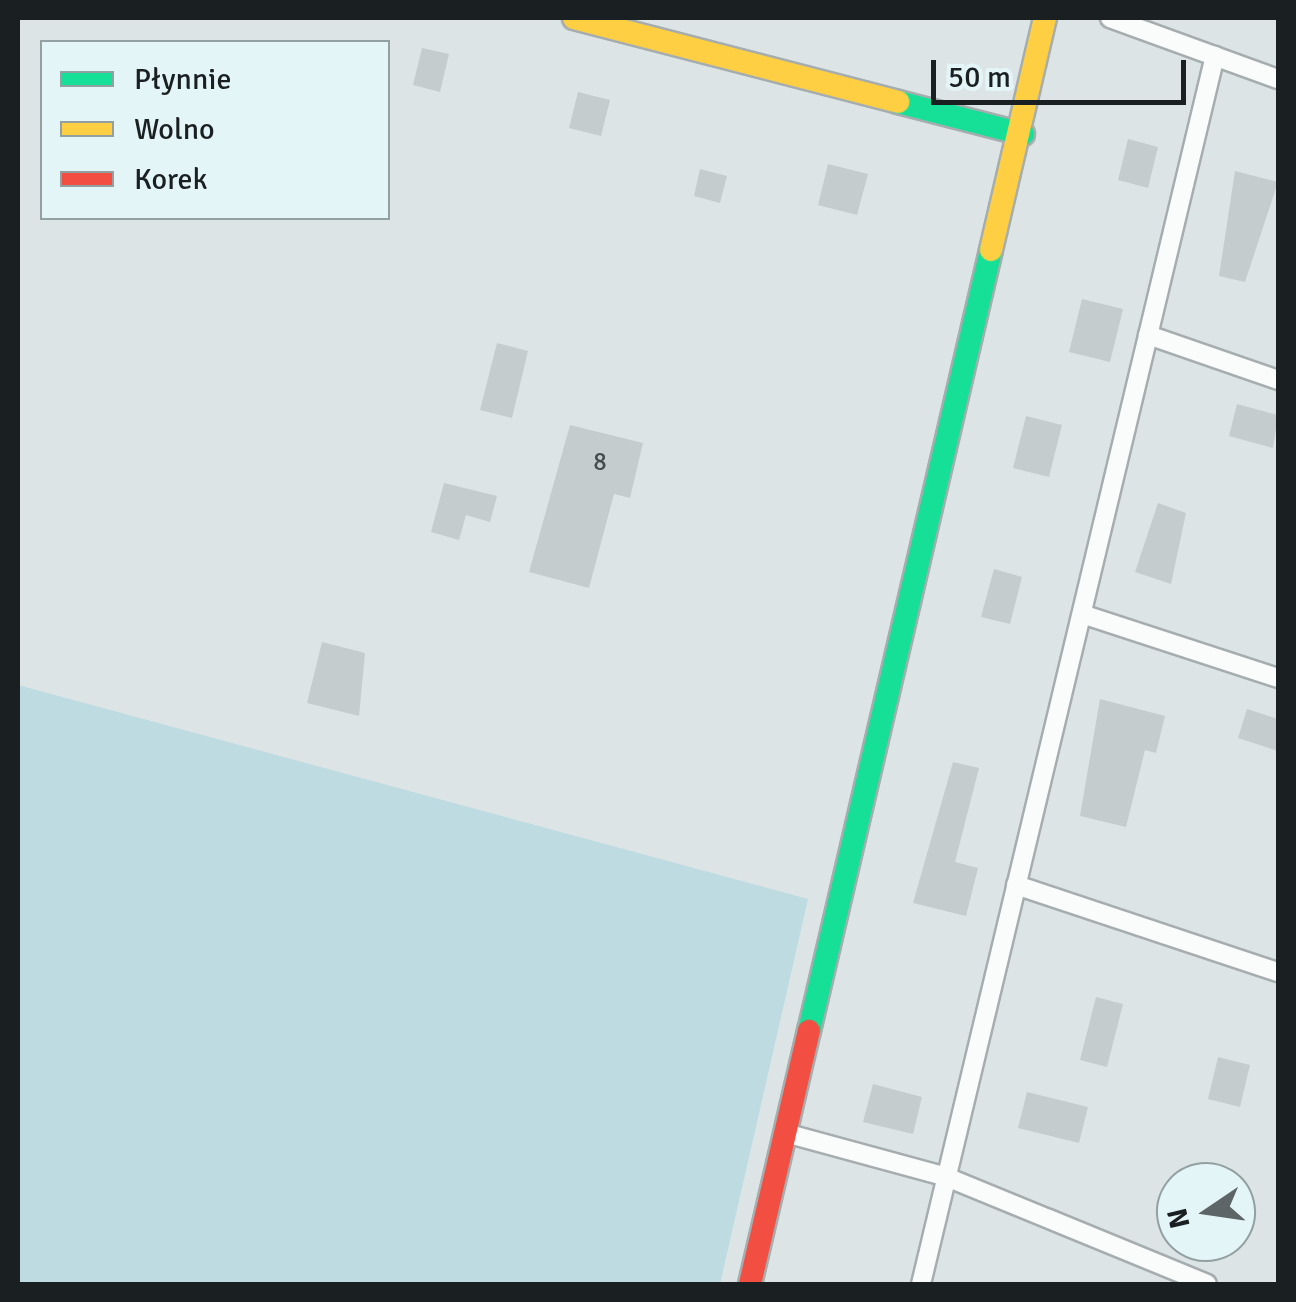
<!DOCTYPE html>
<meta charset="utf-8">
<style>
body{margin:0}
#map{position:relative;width:1296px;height:1302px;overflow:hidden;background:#dce4e6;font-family:Signika,sans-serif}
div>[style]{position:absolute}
.green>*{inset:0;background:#bddbe1}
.building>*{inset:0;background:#c5cccd}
.roads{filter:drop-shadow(2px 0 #a6adae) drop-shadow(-2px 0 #a6adae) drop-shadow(0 2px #a6adae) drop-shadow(0 -2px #a6adae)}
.lane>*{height:18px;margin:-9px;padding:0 9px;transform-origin:9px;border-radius:9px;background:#fafbfb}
.fast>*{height:22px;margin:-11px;padding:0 11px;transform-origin:11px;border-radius:11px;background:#16e098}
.slow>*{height:22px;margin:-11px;padding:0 11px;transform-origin:11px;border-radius:11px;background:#ffcf43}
.jam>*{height:22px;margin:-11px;padding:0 11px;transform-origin:11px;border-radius:11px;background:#f24e42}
span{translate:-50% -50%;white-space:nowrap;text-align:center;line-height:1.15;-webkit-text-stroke:8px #e4f5f8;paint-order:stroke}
.number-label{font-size:25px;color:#464c4e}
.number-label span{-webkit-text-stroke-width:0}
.frame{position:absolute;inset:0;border:20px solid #1a2022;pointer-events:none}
.legend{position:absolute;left:40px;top:40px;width:350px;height:180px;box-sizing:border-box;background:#e4f5f8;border:2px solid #93a0a2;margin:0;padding:12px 18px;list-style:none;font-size:30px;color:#1a2022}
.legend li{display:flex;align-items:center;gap:20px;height:50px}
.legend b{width:50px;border:2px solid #93a0a2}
.north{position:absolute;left:1156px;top:1162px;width:100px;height:100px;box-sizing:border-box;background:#e4f5f8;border:2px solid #93a0a2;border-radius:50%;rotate:257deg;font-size:28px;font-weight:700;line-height:40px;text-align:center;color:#1a2022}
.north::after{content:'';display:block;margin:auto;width:35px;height:45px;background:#5e6567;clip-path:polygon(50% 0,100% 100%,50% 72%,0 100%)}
.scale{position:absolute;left:931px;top:60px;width:255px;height:45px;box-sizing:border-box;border:5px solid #1a2022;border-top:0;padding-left:12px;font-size:30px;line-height:35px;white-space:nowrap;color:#1a2022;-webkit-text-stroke:8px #e4f5f8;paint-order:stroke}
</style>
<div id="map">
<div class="green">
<i style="clip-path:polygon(18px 685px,808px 899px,720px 1284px,18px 1284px)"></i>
</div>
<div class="building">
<i style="clip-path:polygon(422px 48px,449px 54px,440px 92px,413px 85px)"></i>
<i style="clip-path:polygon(578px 92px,610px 100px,601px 136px,569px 128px)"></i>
<i style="clip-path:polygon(1128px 139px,1158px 147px,1148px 188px,1118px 180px)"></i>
<i style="clip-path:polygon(828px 164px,868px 174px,857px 215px,818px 205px)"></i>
<i style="clip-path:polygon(700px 169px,727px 176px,720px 203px,694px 196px)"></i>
<i style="clip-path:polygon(1235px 171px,1278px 182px,1245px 282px,1219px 276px)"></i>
<i style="clip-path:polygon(1082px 299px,1123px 309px,1110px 362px,1069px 352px)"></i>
<i style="clip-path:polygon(497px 343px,528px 351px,512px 418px,480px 410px)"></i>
<i style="clip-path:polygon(1237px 404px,1278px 415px,1273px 448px,1229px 436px)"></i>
<i style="clip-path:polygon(1026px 416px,1062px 425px,1049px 477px,1013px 468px)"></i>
<i style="clip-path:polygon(570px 425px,643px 443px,630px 498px,614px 494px,589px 588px,529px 572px)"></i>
<i style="clip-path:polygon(444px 483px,497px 496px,490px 522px,466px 515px,459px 540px,431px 532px)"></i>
<i style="clip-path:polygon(1158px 503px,1186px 513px,1171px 584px,1135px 572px)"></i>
<i style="clip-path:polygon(994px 569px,1022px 577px,1010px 624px,981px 617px)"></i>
<i style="clip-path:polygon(322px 642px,365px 653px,359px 716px,307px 703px)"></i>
<i style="clip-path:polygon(1100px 699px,1165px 716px,1156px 753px,1145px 750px,1126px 827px,1080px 816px)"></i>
<i style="clip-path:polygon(1247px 709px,1278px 719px,1278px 751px,1238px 738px)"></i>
<i style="clip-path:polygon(953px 762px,979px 768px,955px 862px,978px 868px,966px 916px,913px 903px)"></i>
<i style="clip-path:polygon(1096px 997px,1123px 1004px,1107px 1067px,1080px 1060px)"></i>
<i style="clip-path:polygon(1218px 1057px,1250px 1065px,1240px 1107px,1208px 1099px)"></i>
<i style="clip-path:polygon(873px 1084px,922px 1097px,913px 1134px,863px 1122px)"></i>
<i style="clip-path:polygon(1027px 1092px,1088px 1107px,1079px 1143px,1018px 1128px)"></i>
</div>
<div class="roads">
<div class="lane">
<i style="left:1110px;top:18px;width:179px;rotate:20deg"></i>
<i style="left:1148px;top:335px;width:138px;rotate:19.1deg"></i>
<i style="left:1082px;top:614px;width:206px;rotate:18.1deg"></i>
<i style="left:1016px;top:885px;width:276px;rotate:18.4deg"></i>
<i style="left:789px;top:1134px;width:161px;rotate:15.2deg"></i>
<i style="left:944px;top:1176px;width:284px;rotate:22.3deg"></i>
<i style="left:921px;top:1284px;width:1263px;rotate:-76.54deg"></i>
</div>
<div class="fast">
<i style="left:898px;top:102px;width:129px;rotate:14.4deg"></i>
<i style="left:809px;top:1031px;width:802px;rotate:-76.88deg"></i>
</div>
<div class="slow">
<i style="left:574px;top:18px;width:335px;rotate:14.5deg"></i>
<i style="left:991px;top:250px;width:238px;rotate:-76.9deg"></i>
</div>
<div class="jam">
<i style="left:750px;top:1284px;width:260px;rotate:-76.9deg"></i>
</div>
</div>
<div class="number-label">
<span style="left:600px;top:462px">8</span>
</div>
<div class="frame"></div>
<ul class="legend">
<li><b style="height:12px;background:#16e098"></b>Płynnie</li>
<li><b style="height:12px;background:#ffcf43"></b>Wolno</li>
<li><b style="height:12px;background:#f24e42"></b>Korek</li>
</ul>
<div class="north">N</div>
<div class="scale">50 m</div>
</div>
